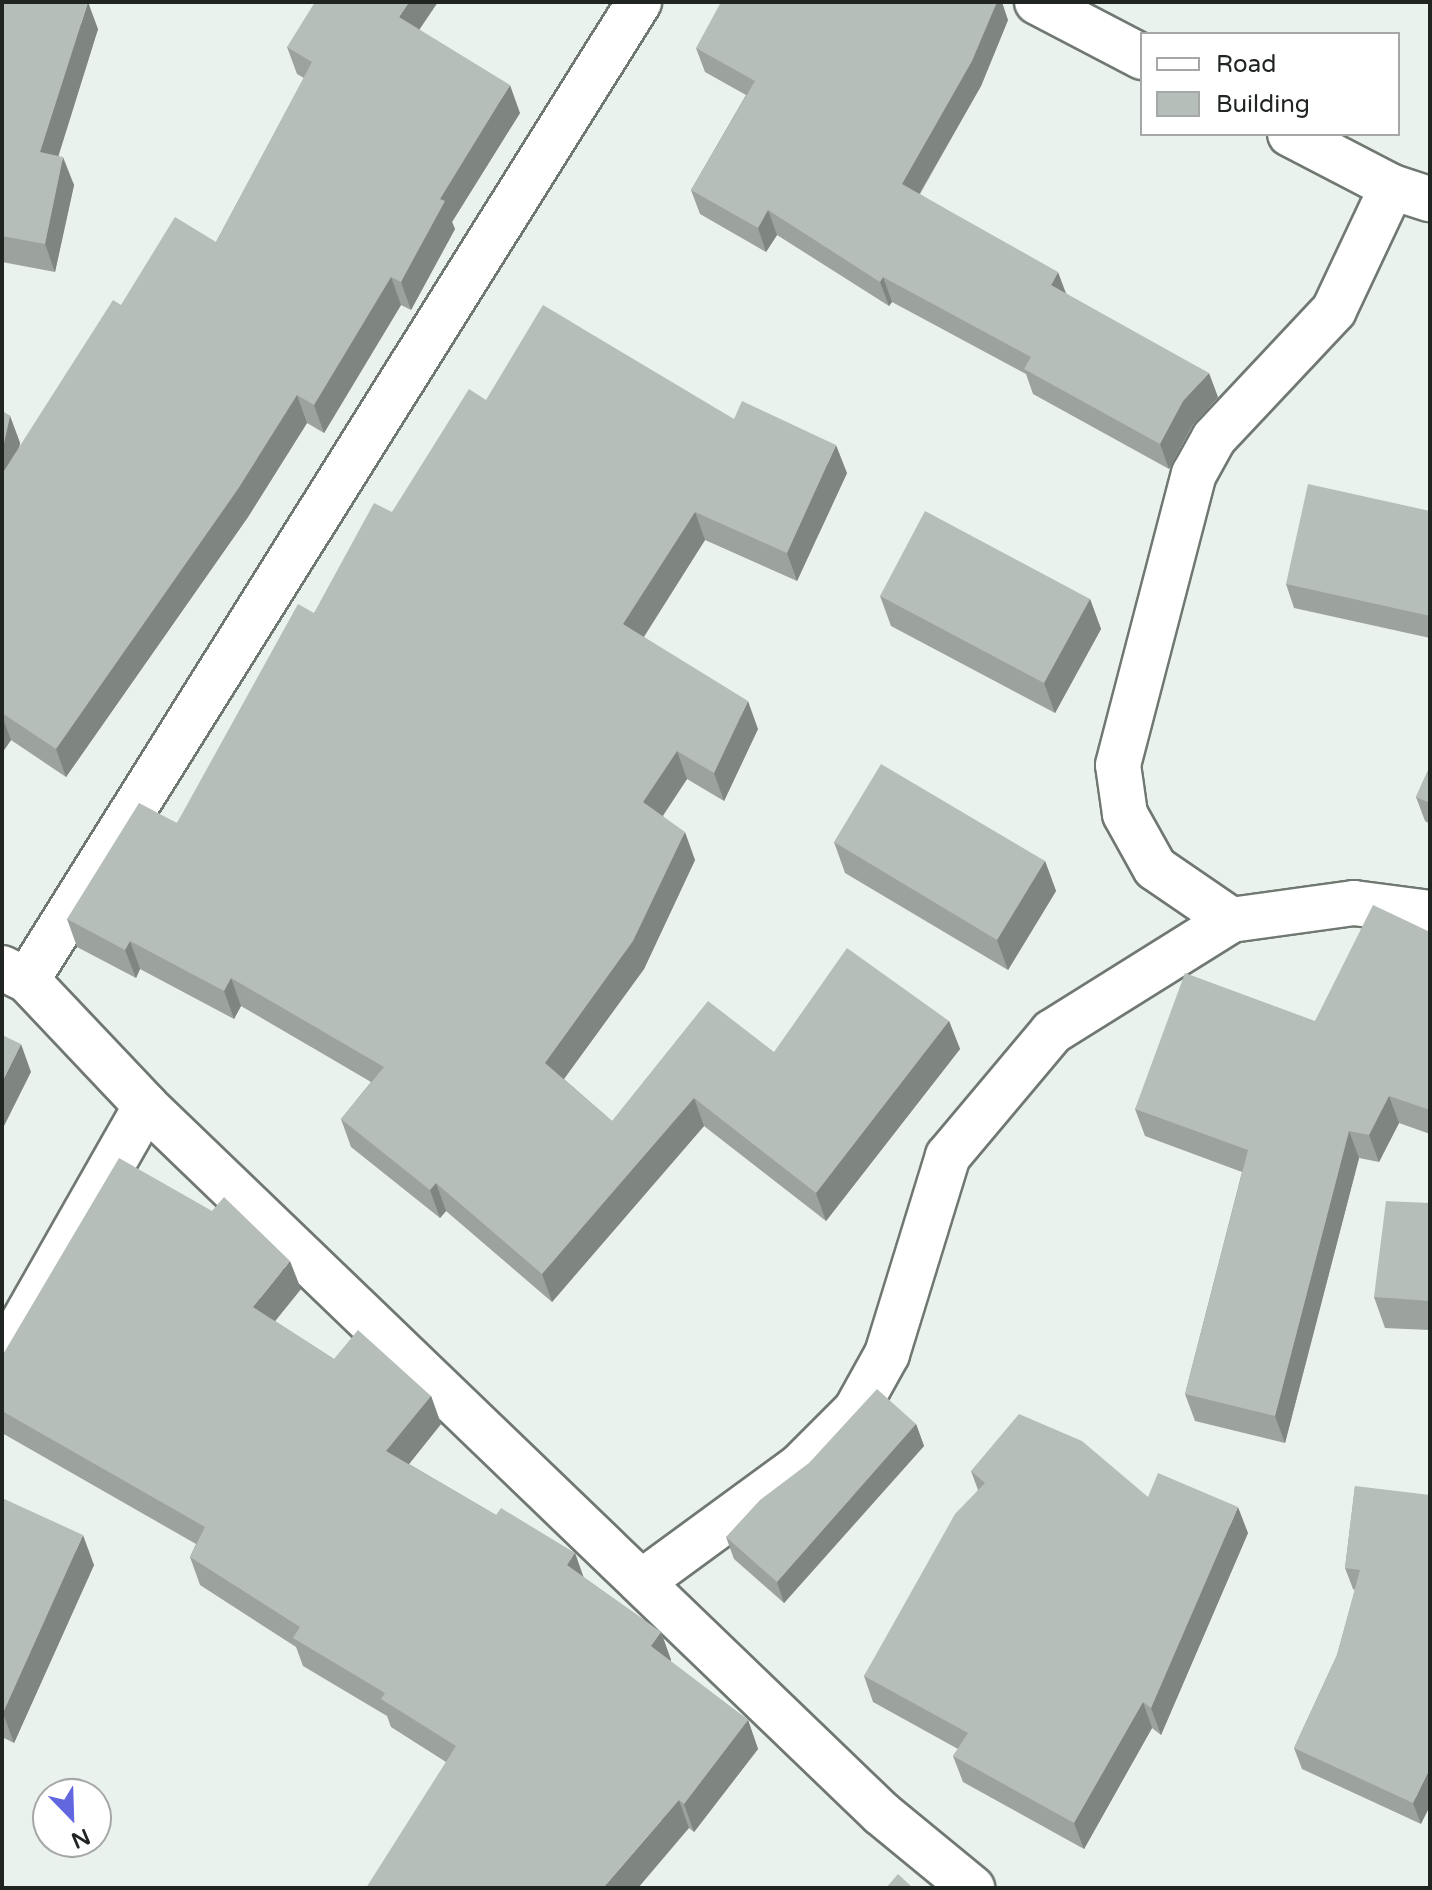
<!DOCTYPE html>
<style>
body{margin:0}
#map{position:relative;width:1432px;height:1890px;overflow:hidden;background:#e9f2ec;font-family:"Varela Round",sans-serif}
div>[style]{position:absolute}
.roads{filter:drop-shadow(2px 0 #707872) drop-shadow(-2px 0 #707872) drop-shadow(0 2px #707872) drop-shadow(0 -2px #707872)}
.minor>*{height:44px;margin:-22px;padding:0 22px;transform-origin:22px;border-radius:22px;background:#fff}
.wall>*{inset:0;background:#9ca39e}
.shaded-wall>*{inset:0;background:#7f8581}
.building>*{inset:0;background:#b5beb8}
span{translate:-50% -50%;white-space:nowrap;text-align:center;line-height:1.15;-webkit-text-stroke:8px #fff;paint-order:stroke}
.frame{position:absolute;inset:0;border:4px solid #212522;pointer-events:none}
.legend{position:absolute;left:1140px;top:32px;width:260px;height:104px;box-sizing:border-box;background:#fff;border:2px solid #a6a8a7;margin:0;padding:10px 14px;list-style:none;font-size:24px;color:#212522}
.legend li{display:flex;align-items:center;gap:16px;height:40px}
.legend b{width:40px;border:2px solid #a6a8a7}
.north{position:absolute;left:32px;top:1778px;width:80px;height:80px;box-sizing:border-box;background:#fff;border:2px solid #a6a8a7;border-radius:50%;rotate:157deg;font-size:22px;font-weight:700;line-height:32px;text-align:center;color:#212522}
.north::after{content:'';display:block;margin:auto;width:28px;height:36px;background:#6266df;clip-path:polygon(50% 0,100% 100%,50% 72%,0 100%)}
</style>
<div id="map">
<div class="roads">
<div class="minor">
<i style="left:1037px;top:2px;width:119px;rotate:27.6deg"></i>
<i style="left:1290px;top:134px;width:115px;rotate:27.5deg"></i>
<i style="left:1392px;top:187px;width:40px;rotate:18deg"></i>
<i style="left:1231px;top:920px;width:92px;rotate:-145.6deg"></i>
<i style="left:1155px;top:868px;width:62px;rotate:-119.1deg"></i>
<i style="left:1125px;top:814px;width:49px;rotate:-98.1deg"></i>
<i style="left:1118px;top:765px;width:301px;rotate:-75.4deg"></i>
<i style="left:1194px;top:474px;width:41px;rotate:-60.9deg"></i>
<i style="left:1214px;top:438px;width:175px;rotate:-46.8deg"></i>
<i style="left:1334px;top:310px;width:136px;rotate:-64.8deg"></i>
<i style="left:2px;top:968px;width:28px;rotate:26deg"></i>
<i style="left:27px;top:980px;width:173px;rotate:46.6deg"></i>
<i style="left:146px;top:1106px;width:1021px;rotate:43.89deg"></i>
<i style="left:882px;top:1814px;width:117px;rotate:39.4deg"></i>
<i style="left:27px;top:980px;width:1154px;rotate:-57.96deg"></i>
<i style="left:2px;top:1359px;width:291px;rotate:-60.4deg"></i>
<i style="left:643px;top:1581px;width:193px;rotate:-36.2deg"></i>
<i style="left:799px;top:1467px;width:81px;rotate:-45deg"></i>
<i style="left:856px;top:1410px;width:64px;rotate:-61deg"></i>
<i style="left:887px;top:1354px;width:207px;rotate:-72.9deg"></i>
<i style="left:948px;top:1156px;width:162px;rotate:-50deg"></i>
<i style="left:1052px;top:1032px;width:211px;rotate:-32deg"></i>
<i style="left:1231px;top:920px;width:124px;rotate:-7.9deg"></i>
<i style="left:1354px;top:903px;width:77px;rotate:7.5deg"></i>
</div>
</div>
<div class="wall">
<i style="clip-path:polygon(2px 2px,98px 29px,58px 156px,74px 185px,55px 272px,2px 262px)"></i>
<i style="clip-path:polygon(1008px 20px,981px 86px,920px 194px,1218px 397px,1192px 426px,1169px 469px,1033px 394px,1026px 374px,892px 302px,889px 306px,777px 235px,766px 252px,700px 214px,691px 190px,746px 95px,705px 72px,696px 48px)"></i>
<i style="clip-path:polygon(419px 29px,520px 113px,452px 222px,455px 229px,411px 310px,401px 305px,324px 433px,307px 423px,248px 517px,66px 777px,11px 740px,2px 753px,2px 411px,10px 416px,20px 443px,19px 448px,121px 305px,216px 242px,304px 78px,297px 74px,287px 47px)"></i>
<i style="clip-path:polygon(486px 400px,734px 419px,847px 473px,797px 581px,705px 540px,644px 637px,758px 729px,724px 801px,687px 779px,663px 816px,695px 860px,644px 969px,564px 1079px,612px 1121px,774px 1052px,949px 1021px,960px 1049px,826px 1221px,704px 1126px,552px 1302px,446px 1211px,440px 1218px,351px 1147px,341px 1119px,371px 1082px,241px 1006px,234px 1019px,140px 969px,136px 978px,77px 947px,67px 919px,177px 823px,314px 613px,392px 512px)"></i>
<i style="clip-path:polygon(1430px 511px,1430px 638px,1294px 608px,1286px 584px)"></i>
<i style="clip-path:polygon(880px 596px,1090px 599px,1101px 629px,1055px 713px,891px 626px)"></i>
<i style="clip-path:polygon(1430px 766px,1430px 824px,1425px 821px,1416px 797px)"></i>
<i style="clip-path:polygon(834px 842px,1045px 861px,1056px 891px,1008px 970px,845px 873px)"></i>
<i style="clip-path:polygon(1430px 932px,1430px 1134px,1399px 1123px,1379px 1162px,1359px 1158px,1285px 1443px,1195px 1421px,1185px 1394px,1242px 1172px,1145px 1136px,1135px 1109px,1315px 1021px)"></i>
<i style="clip-path:polygon(1430px 1203px,1430px 1330px,1385px 1328px,1374px 1297px)"></i>
<i style="clip-path:polygon(301px 1289px,275px 1321px,334px 1359px,431px 1396px,441px 1424px,409px 1464px,496px 1515px,575px 1553px,583px 1577px,661px 1632px,671px 1660px,670px 1661px,748px 1720px,758px 1749px,694px 1832px,689px 1828px,446px 1762px,391px 1727px,387px 1716px,303px 1666px,296px 1647px,200px 1585px,190px 1557px,196px 1544px,2px 1433px,2px 1356px)"></i>
<i style="clip-path:polygon(916px 1424px,924px 1446px,784px 1603px,734px 1559px,726px 1537px)"></i>
<i style="clip-path:polygon(971px 1471px,1148px 1497px,1248px 1533px,1161px 1735px,1152px 1728px,1084px 1849px,963px 1782px,953px 1756px,958px 1749px,873px 1702px,864px 1676px,978px 1490px)"></i>
<i style="clip-path:polygon(1355px 1486px,1421px 1824px,1302px 1769px,1294px 1748px,1337px 1655px,1355px 1590px,1353px 1589px,1345px 1568px)"></i>
<i style="clip-path:polygon(2px 1498px,94px 1565px,14px 1743px,2px 1737px)"></i>
</div>
<div class="shaded-wall">
<i style="clip-path:polygon(88px 2px,98px 29px,51px 180px,40px 152px)"></i>
<i style="clip-path:polygon(409px 2px,438px 2px,409px 45px,399px 17px)"></i>
<i style="clip-path:polygon(997px 2px,1002px 2px,1008px 20px,981px 86px,911px 208px,902px 184px)"></i>
<i style="clip-path:polygon(510px 85px,520px 113px,452px 222px,455px 229px,411px 310px,401px 282px,440px 199px)"></i>
<i style="clip-path:polygon(63px 157px,74px 185px,55px 272px,45px 244px)"></i>
<i style="clip-path:polygon(768px 210px,777px 235px,766px 252px,758px 228px)"></i>
<i style="clip-path:polygon(1058px 272px,1067px 296px,1051px 285px)"></i>
<i style="clip-path:polygon(391px 277px,401px 305px,324px 433px,314px 405px)"></i>
<i style="clip-path:polygon(883px 277px,892px 302px,889px 306px,880px 282px)"></i>
<i style="clip-path:polygon(1209px 373px,1218px 397px,1192px 426px,1169px 469px,1160px 444px,1183px 401px)"></i>
<i style="clip-path:polygon(297px 395px,307px 423px,248px 517px,66px 777px,56px 749px)"></i>
<i style="clip-path:polygon(10px 416px,20px 443px,5px 512px,2px 504px,2px 452px)"></i>
<i style="clip-path:polygon(836px 445px,847px 473px,797px 581px,787px 553px)"></i>
<i style="clip-path:polygon(695px 512px,705px 540px,634px 652px,623px 624px)"></i>
<i style="clip-path:polygon(1090px 599px,1101px 629px,1055px 713px,1044px 683px)"></i>
<i style="clip-path:polygon(748px 701px,758px 729px,724px 801px,714px 773px)"></i>
<i style="clip-path:polygon(2px 716px,11px 740px,2px 753px)"></i>
<i style="clip-path:polygon(677px 751px,687px 779px,653px 830px,643px 802px)"></i>
<i style="clip-path:polygon(685px 832px,695px 860px,644px 969px,555px 1091px,545px 1063px)"></i>
<i style="clip-path:polygon(1045px 861px,1056px 891px,1008px 970px,997px 940px)"></i>
<i style="clip-path:polygon(130px 941px,140px 969px,136px 978px,125px 950px)"></i>
<i style="clip-path:polygon(231px 978px,241px 1006px,234px 1019px,224px 991px)"></i>
<i style="clip-path:polygon(949px 1021px,960px 1049px,826px 1221px,816px 1193px)"></i>
<i style="clip-path:polygon(21px 1044px,31px 1072px,2px 1130px,2px 1082px)"></i>
<i style="clip-path:polygon(1389px 1096px,1399px 1123px,1379px 1162px,1369px 1135px)"></i>
<i style="clip-path:polygon(694px 1098px,704px 1126px,552px 1302px,542px 1274px)"></i>
<i style="clip-path:polygon(1349px 1131px,1359px 1158px,1285px 1443px,1275px 1416px)"></i>
<i style="clip-path:polygon(436px 1183px,446px 1211px,440px 1218px,430px 1190px)"></i>
<i style="clip-path:polygon(290px 1261px,301px 1289px,263px 1336px,253px 1307px)"></i>
<i style="clip-path:polygon(431px 1396px,441px 1424px,397px 1479px,386px 1451px)"></i>
<i style="clip-path:polygon(916px 1424px,924px 1446px,784px 1603px,777px 1582px)"></i>
<i style="clip-path:polygon(1238px 1507px,1248px 1533px,1161px 1735px,1151px 1708px)"></i>
<i style="clip-path:polygon(83px 1535px,94px 1565px,14px 1743px,3px 1713px)"></i>
<i style="clip-path:polygon(575px 1553px,585px 1581px,567px 1565px)"></i>
<i style="clip-path:polygon(661px 1632px,671px 1660px,661px 1674px,651px 1646px)"></i>
<i style="clip-path:polygon(1143px 1702px,1152px 1728px,1084px 1849px,1074px 1823px)"></i>
<i style="clip-path:polygon(748px 1720px,758px 1749px,694px 1832px,684px 1804px)"></i>
<i style="clip-path:polygon(1430px 1768px,1430px 1806px,1421px 1824px,1413px 1803px)"></i>
<i style="clip-path:polygon(679px 1800px,689px 1828px,638px 1888px,603px 1888px)"></i>
</div>
<div class="building">
<i style="clip-path:polygon(2px 2px,88px 2px,40px 152px,63px 157px,45px 244px,2px 236px)"></i>
<i style="clip-path:polygon(315px 2px,409px 2px,399px 17px,510px 85px,440px 199px,445px 201px,401px 282px,391px 277px,314px 405px,297px 395px,238px 489px,56px 749px,2px 713px,2px 474px,113px 300px,121px 305px,175px 217px,216px 242px,312px 62px,287px 47px)"></i>
<i style="clip-path:polygon(721px 2px,997px 2px,972px 61px,902px 184px,1058px 272px,1051px 285px,1209px 373px,1183px 401px,1160px 444px,1024px 369px,1031px 357px,883px 277px,880px 282px,768px 210px,758px 228px,691px 190px,755px 81px,696px 48px)"></i>
<i style="clip-path:polygon(543px 305px,734px 419px,742px 401px,836px 445px,787px 553px,695px 512px,623px 624px,748px 701px,714px 773px,677px 751px,643px 802px,685px 832px,633px 941px,545px 1063px,612px 1121px,708px 1001px,774px 1052px,847px 948px,949px 1021px,816px 1193px,694px 1098px,542px 1274px,436px 1183px,430px 1190px,341px 1119px,384px 1067px,231px 978px,224px 991px,130px 941px,125px 950px,67px 919px,139px 803px,177px 823px,298px 604px,314px 613px,374px 503px,392px 512px,469px 389px,486px 400px)"></i>
<i style="clip-path:polygon(2px 411px,10px 416px,2px 452px)"></i>
<i style="clip-path:polygon(1308px 484px,1430px 511px,1430px 616px,1286px 584px)"></i>
<i style="clip-path:polygon(925px 511px,1090px 599px,1044px 683px,880px 596px)"></i>
<i style="clip-path:polygon(881px 764px,1045px 861px,997px 940px,834px 842px)"></i>
<i style="clip-path:polygon(1430px 766px,1430px 803px,1416px 797px)"></i>
<i style="clip-path:polygon(1373px 905px,1430px 932px,1430px 1110px,1389px 1096px,1369px 1135px,1349px 1131px,1275px 1416px,1185px 1394px,1248px 1150px,1135px 1109px,1185px 973px,1315px 1021px)"></i>
<i style="clip-path:polygon(2px 1035px,21px 1044px,2px 1082px)"></i>
<i style="clip-path:polygon(119px 1158px,212px 1211px,224px 1197px,290px 1261px,253px 1307px,334px 1359px,358px 1330px,431px 1396px,386px 1451px,496px 1515px,501px 1508px,575px 1553px,567px 1565px,661px 1632px,651px 1646px,748px 1720px,684px 1804px,679px 1800px,603px 1888px,366px 1888px,456px 1746px,381px 1699px,385px 1693px,293px 1638px,300px 1627px,190px 1557px,205px 1527px,2px 1411px,2px 1356px)"></i>
<i style="clip-path:polygon(1386px 1201px,1430px 1203px,1430px 1301px,1374px 1297px)"></i>
<i style="clip-path:polygon(877px 1389px,916px 1424px,777px 1582px,726px 1537px,760px 1500px,809px 1463px)"></i>
<i style="clip-path:polygon(1019px 1414px,1082px 1441px,1148px 1497px,1158px 1473px,1238px 1507px,1151px 1708px,1143px 1702px,1074px 1823px,953px 1756px,968px 1733px,864px 1676px,955px 1514px,985px 1483px,971px 1471px)"></i>
<i style="clip-path:polygon(1355px 1486px,1430px 1495px,1430px 1768px,1413px 1803px,1294px 1748px,1337px 1655px,1360px 1570px,1345px 1568px)"></i>
<i style="clip-path:polygon(2px 1498px,83px 1535px,3px 1713px,2px 1712px)"></i>
<i style="clip-path:polygon(898px 1874px,913px 1888px,886px 1888px)"></i>
</div>
<div class="frame"></div>
<ul class="legend">
<li><b style="height:10px;background:#fff"></b>Road</li>
<li><b style="height:22px;background:#b5beb8"></b>Building</li>
</ul>
<div class="north">N</div>
</div>
